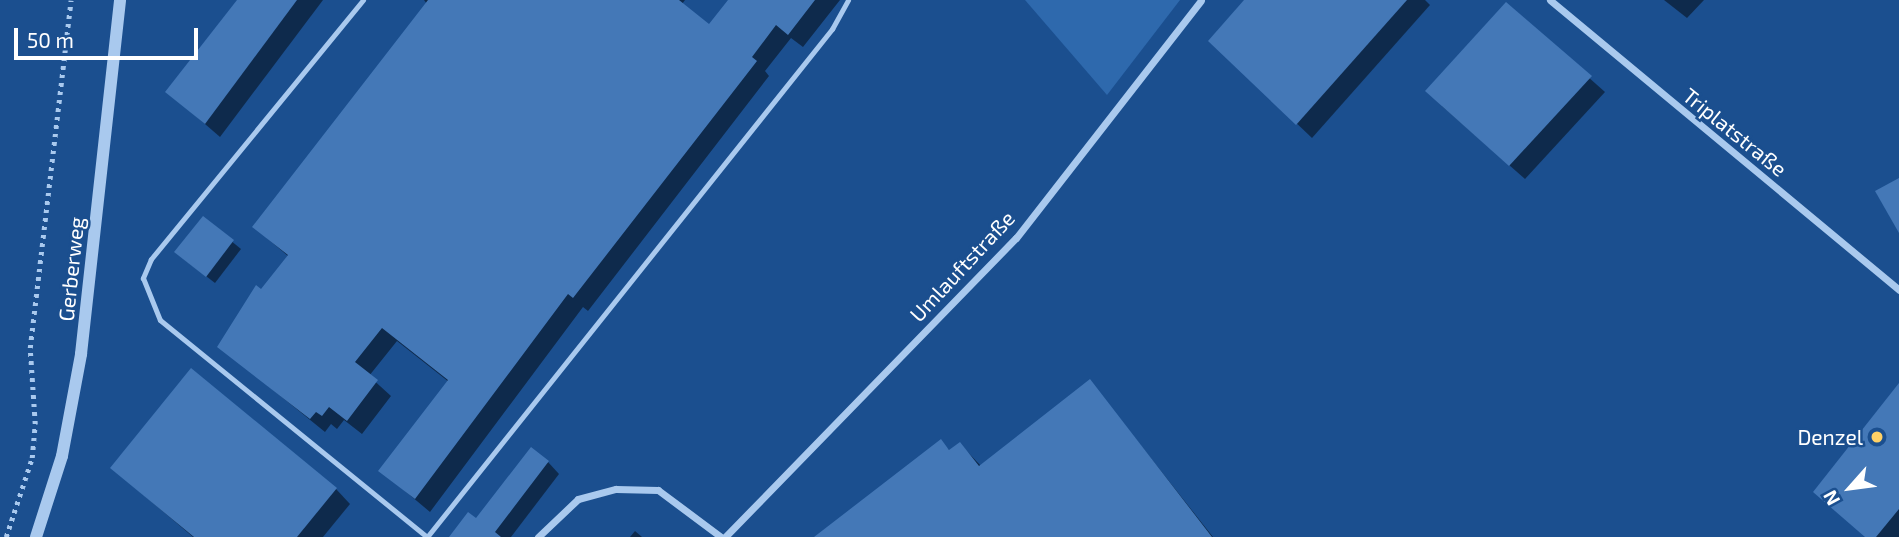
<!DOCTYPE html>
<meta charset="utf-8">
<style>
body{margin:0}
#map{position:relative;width:1899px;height:537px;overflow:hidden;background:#1b4f8f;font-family:"Exo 2",sans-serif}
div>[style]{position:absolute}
.green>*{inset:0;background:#2e69ad}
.shadow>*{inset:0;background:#0007}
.building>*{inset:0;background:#4478b7}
.path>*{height:4.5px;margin-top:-2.25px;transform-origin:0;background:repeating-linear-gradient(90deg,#a9c9ee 0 3.5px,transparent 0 8.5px)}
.service>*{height:5px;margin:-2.5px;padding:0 2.5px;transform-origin:2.5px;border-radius:2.5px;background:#a9c9ee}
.minor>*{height:7px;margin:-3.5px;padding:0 3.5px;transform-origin:3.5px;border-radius:3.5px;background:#a9c9ee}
.tertiary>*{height:12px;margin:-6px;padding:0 6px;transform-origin:6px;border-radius:6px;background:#a9c9ee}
.dots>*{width:19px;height:19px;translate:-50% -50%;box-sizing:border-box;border:4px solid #1b4f8f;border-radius:50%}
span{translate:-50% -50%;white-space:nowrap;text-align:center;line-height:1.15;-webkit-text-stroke:5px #1b4f8f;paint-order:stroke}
.street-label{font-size:21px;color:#fff}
.poi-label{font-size:21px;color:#fff}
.right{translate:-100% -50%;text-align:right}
.north{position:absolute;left:1815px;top:453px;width:70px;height:70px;-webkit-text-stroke:5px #1b4f8f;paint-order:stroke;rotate:242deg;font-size:19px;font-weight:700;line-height:28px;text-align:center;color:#fff}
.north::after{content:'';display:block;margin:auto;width:24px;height:32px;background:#fff;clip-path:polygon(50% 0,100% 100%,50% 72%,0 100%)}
.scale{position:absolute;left:14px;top:28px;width:184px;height:32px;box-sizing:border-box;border:4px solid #fff;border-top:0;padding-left:9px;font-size:21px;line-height:24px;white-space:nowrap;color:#fff;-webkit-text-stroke:5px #1b4f8f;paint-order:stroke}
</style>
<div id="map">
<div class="green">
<i style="clip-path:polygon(1025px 0,1180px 0,1107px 95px)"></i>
</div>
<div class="shadow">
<i style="clip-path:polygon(239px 0,323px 0,220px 137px,168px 92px)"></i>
<i style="clip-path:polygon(424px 0,685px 0,682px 4px,710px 26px,730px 0,840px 0,803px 47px,791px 38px,765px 71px,769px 76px,588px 311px,583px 307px,430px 512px,380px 470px,449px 382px,397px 341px,369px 376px,391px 396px,362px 434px,344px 420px,337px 429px,331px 424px,325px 432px,219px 346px,288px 256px,254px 227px,427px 4px)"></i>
<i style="clip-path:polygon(1246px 0,1425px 0,1430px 5px,1312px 138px,1225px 55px)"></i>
<i style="clip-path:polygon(1664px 0,1704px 0,1687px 18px)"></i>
<i style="clip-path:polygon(1506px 4px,1605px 92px,1525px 179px,1442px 106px)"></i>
<i style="clip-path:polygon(203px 218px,241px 249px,215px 283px,185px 260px)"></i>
<i style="clip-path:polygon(1090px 381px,1213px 537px,817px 537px,940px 441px,950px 451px,960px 444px,981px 466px)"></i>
<i style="clip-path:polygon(1899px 386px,1899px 537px,1866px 537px)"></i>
<i style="clip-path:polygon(548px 462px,559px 474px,511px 537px,455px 537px)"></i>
<i style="clip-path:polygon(112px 468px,336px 489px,350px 504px,323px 537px,193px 537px)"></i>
<i style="clip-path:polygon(635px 531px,642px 537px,630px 537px)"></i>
</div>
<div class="building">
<i style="clip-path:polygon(237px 0,297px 0,205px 124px,165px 92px)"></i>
<i style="clip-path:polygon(428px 0,679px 0,709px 24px,728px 0,815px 0,788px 35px,776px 25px,752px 57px,757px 61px,573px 298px,568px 294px,415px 499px,378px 471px,448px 380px,382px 328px,355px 362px,378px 380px,347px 421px,329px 407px,322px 416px,316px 412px,310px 419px,217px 347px,256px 285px,261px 289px,288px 255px,252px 227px)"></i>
<i style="clip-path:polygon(1244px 0,1407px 0,1296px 125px,1208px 41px)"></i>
<i style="clip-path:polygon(1506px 2px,1592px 76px,1509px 166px,1425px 91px)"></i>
<i style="clip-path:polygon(1899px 178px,1899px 233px,1875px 191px)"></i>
<i style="clip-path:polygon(203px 216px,234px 240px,206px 277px,174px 252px)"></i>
<i style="clip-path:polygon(191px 368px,337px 488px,297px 537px,194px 537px,110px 468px)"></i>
<i style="clip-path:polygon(1090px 379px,1212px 537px,814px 537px,941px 439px,949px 450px,960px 442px,979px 466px)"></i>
<i style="clip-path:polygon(1899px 383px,1899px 509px,1876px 537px,1865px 537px,1813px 492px)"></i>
<i style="clip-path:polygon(531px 447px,549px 461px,495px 532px,501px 537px,449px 537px,468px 512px,476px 518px)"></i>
</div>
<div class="path">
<i style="left:6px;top:537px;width:83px;rotate:-71.8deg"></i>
<i style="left:32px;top:458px;width:34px;rotate:-85deg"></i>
<i style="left:35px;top:424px;width:76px;rotate:-93.8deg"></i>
<i style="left:30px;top:348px;width:350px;rotate:-83.3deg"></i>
</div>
<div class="service">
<i style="left:363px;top:0;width:335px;rotate:129.3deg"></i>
<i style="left:151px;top:259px;width:21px;rotate:113deg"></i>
<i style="left:143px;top:278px;width:45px;rotate:68deg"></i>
<i style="left:160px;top:320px;width:344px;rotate:39.1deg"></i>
<i style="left:427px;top:537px;width:650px;rotate:-51.44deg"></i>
<i style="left:832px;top:29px;width:33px;rotate:-61deg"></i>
</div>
<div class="minor">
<i style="left:1550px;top:0;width:454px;rotate:39.7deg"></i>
<i style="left:538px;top:537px;width:55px;rotate:-43.5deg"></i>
<i style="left:578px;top:499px;width:39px;rotate:-15deg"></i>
<i style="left:616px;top:489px;width:42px;rotate:1.4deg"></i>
<i style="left:658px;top:490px;width:79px;rotate:36.7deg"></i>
<i style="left:725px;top:537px;width:417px;rotate:-45.8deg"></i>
<i style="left:1016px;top:238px;width:301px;rotate:-52.1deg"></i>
</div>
<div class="tertiary">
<i style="left:36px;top:537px;width:85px;rotate:-72.2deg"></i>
<i style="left:62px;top:456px;width:104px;rotate:-79.4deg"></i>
<i style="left:81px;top:354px;width:356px;rotate:-83.7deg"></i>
</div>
<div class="dots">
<i style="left:1877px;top:437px;background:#ffd166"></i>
</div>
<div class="street-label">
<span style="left:1735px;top:132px;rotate:39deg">Triplatstraße</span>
<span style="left:962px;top:266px;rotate:-47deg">Umlauftstraße</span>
<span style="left:71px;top:269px;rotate:-84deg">Gerberweg</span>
</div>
<div class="poi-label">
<span class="right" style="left:1863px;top:437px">Denzel</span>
</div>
<div class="north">N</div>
<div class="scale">50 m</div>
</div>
